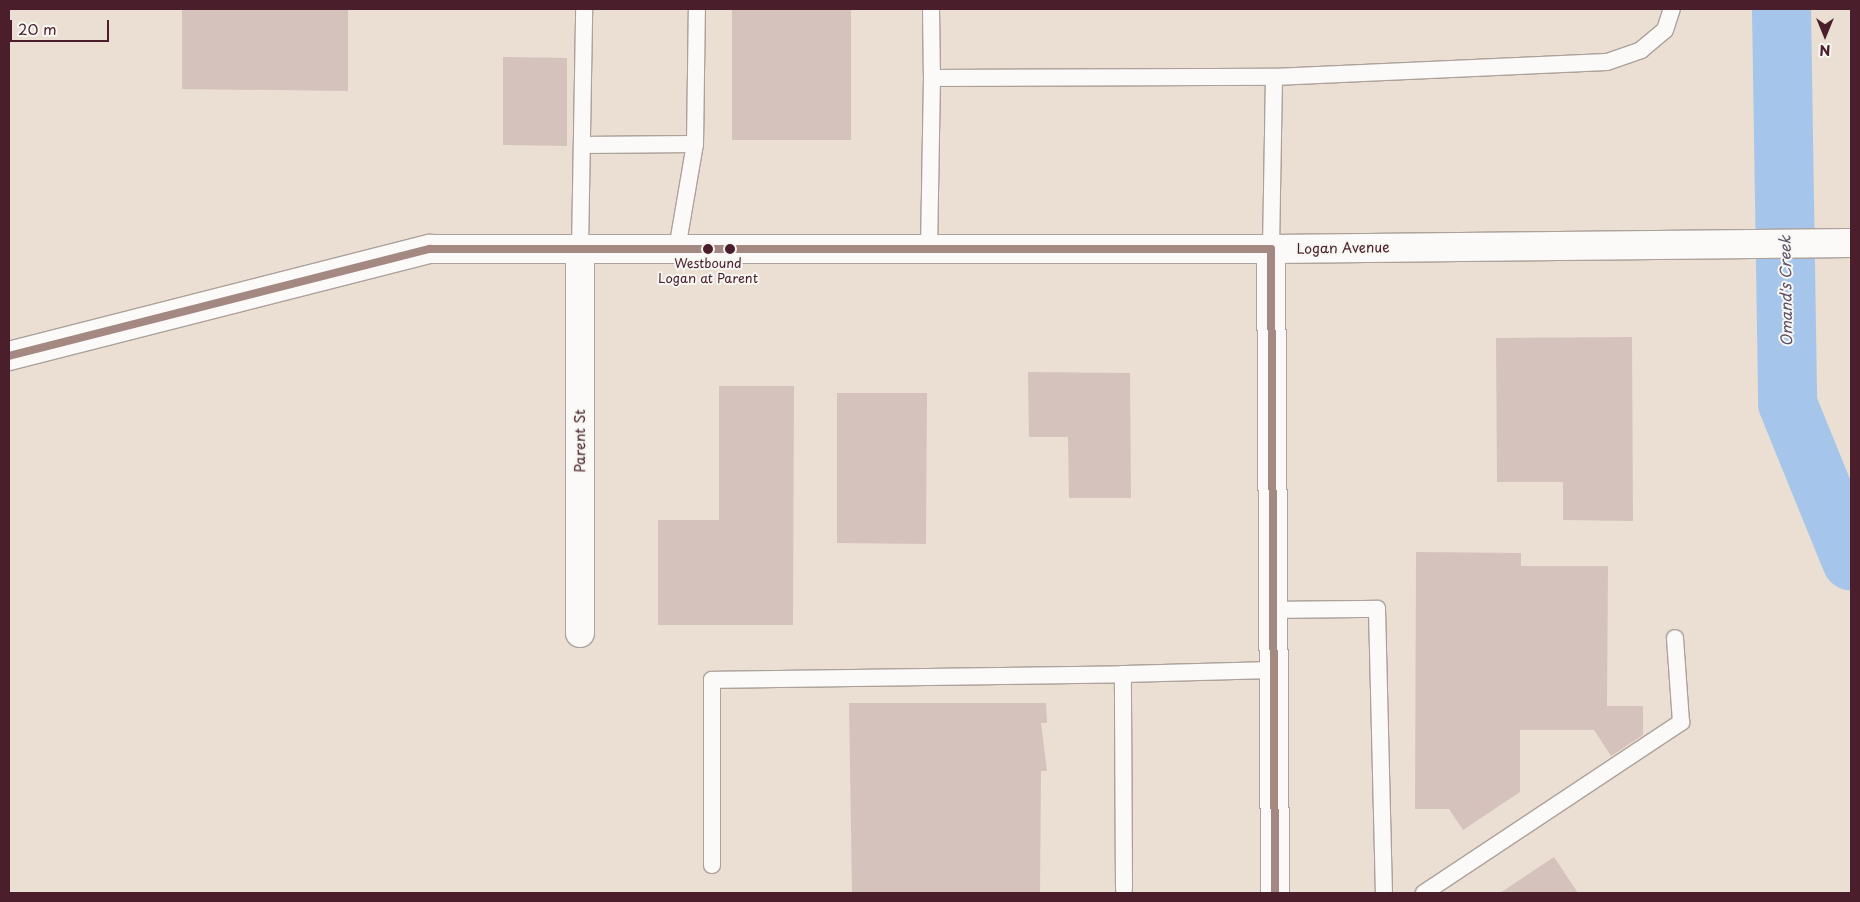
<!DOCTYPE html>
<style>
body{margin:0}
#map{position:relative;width:1860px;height:902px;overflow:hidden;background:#eadfd2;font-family:"Playpen Sans",sans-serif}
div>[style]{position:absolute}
.river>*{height:59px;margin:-29.5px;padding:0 29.5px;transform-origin:29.5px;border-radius:29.5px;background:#a5c6ea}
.building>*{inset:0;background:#d6c2bc}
.roads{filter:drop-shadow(1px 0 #aca19b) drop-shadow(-1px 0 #aca19b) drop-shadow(0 1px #aca19b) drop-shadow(0 -1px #aca19b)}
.service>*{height:16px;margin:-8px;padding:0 8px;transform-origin:8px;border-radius:8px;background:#fcfaf8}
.minor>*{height:28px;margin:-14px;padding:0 14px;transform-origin:14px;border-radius:14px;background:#fcfaf8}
.bus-1>*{height:8px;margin:-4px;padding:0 4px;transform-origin:4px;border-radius:4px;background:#a48882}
.dots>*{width:14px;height:14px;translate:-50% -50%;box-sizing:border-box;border:2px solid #f6f6f2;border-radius:50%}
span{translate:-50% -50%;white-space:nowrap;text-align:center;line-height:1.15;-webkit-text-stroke:4px #f6f6f2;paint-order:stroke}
.bus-label{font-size:13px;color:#4a1f2b}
.street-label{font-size:14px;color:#4a1f2b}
.water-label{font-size:15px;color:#5c4e68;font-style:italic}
.frame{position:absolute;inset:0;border:10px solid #4a1f2b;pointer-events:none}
.north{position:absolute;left:1800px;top:10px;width:50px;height:50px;-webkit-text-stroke:4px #f6f6f2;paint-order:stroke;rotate:180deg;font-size:14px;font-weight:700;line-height:20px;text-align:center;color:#4a1f2b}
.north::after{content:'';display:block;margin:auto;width:18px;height:22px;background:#4a1f2b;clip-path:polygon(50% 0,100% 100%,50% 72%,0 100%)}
.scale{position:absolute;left:10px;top:20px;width:99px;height:22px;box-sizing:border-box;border:2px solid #4a1f2b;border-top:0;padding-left:6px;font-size:15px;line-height:18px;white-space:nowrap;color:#4a1f2b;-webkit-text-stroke:4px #f6f6f2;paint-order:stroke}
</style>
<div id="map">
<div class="river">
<i style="left:1781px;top:9px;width:394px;rotate:89.1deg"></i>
<i style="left:1787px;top:403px;width:170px;rotate:67.9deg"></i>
</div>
<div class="building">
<i style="clip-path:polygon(182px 9px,348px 9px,348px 91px,182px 89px)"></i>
<i style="clip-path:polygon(732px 9px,851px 9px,851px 140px,732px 140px)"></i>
<i style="clip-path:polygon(503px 57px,567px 58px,567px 146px,503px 145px)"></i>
<i style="clip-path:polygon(1632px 337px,1633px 521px,1563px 520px,1563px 482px,1497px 482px,1496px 338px)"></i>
<i style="clip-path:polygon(1028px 372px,1130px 373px,1131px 498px,1069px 498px,1068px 437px,1029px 437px)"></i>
<i style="clip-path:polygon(719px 386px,794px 386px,793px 625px,658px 625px,658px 520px,719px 520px)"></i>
<i style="clip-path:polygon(837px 393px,927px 393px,926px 544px,837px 543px)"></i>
<i style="clip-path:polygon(1416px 552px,1521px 553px,1521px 566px,1608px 566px,1607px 706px,1643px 706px,1643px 735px,1611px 756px,1594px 730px,1520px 730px,1520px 792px,1463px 830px,1449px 809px,1415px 809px)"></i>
<i style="clip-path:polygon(849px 703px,1046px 703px,1047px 723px,1041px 723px,1047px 771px,1041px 771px,1040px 893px,852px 893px)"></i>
<i style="clip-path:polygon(1554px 857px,1578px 893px,1500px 893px)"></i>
</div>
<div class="roads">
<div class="service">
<i style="left:931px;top:9px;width:69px;rotate:89.2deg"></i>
<i style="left:1274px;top:77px;width:333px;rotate:-2.6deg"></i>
<i style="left:1607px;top:62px;width:36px;rotate:-19deg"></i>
<i style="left:1641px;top:50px;width:31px;rotate:-40deg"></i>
<i style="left:1665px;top:30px;width:22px;rotate:-72deg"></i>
<i style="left:582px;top:145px;width:113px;rotate:-0.5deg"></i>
<i style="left:580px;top:249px;width:240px;rotate:-89deg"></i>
<i style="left:677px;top:249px;width:107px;rotate:-80.3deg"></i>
<i style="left:695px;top:144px;width:135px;rotate:-89.2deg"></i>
<i style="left:929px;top:249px;width:171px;rotate:-89deg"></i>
<i style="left:932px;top:78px;width:342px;rotate:-0.2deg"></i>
<i style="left:1274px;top:77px;width:172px;rotate:91deg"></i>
<i style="left:1273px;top:610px;width:104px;rotate:-0.6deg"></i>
<i style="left:1377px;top:609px;width:284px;rotate:88.6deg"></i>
<i style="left:712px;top:865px;width:185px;rotate:-90deg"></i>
<i style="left:712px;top:680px;width:411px;rotate:-0.8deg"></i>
<i style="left:1124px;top:889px;width:215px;rotate:-90.3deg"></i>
<i style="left:1123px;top:674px;width:151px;rotate:-1.5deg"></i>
<i style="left:1424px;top:893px;width:309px;rotate:-33.6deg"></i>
<i style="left:1681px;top:722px;width:84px;rotate:-94.1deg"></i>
</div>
<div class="minor">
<i style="left:580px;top:249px;width:384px;rotate:90deg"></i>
<i style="left:1271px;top:249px;width:644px;rotate:89.64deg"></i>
<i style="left:9px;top:356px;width:434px;rotate:-14.3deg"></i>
<i style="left:430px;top:249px;width:841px"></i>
<i style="left:1271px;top:249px;width:580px;rotate:-0.59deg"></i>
</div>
</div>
<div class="bus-1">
<i style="left:1271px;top:249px;width:644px;rotate:89.64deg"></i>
<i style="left:9px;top:356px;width:434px;rotate:-14.3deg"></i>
<i style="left:430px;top:249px;width:841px"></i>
</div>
<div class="dots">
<i style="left:708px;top:249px;background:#4a1f2b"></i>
<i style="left:730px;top:249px;background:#4a1f2b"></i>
</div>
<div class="bus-label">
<span style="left:708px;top:271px">Westbound<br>Logan at Parent</span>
</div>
<div class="street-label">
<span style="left:1343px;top:248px;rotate:-1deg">Logan Avenue</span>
<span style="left:580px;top:441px;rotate:-90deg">Parent St</span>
</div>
<div class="water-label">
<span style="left:1785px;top:291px;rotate:-91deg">Omand's Creek</span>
</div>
<div class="frame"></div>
<div class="north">N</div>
<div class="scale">20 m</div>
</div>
